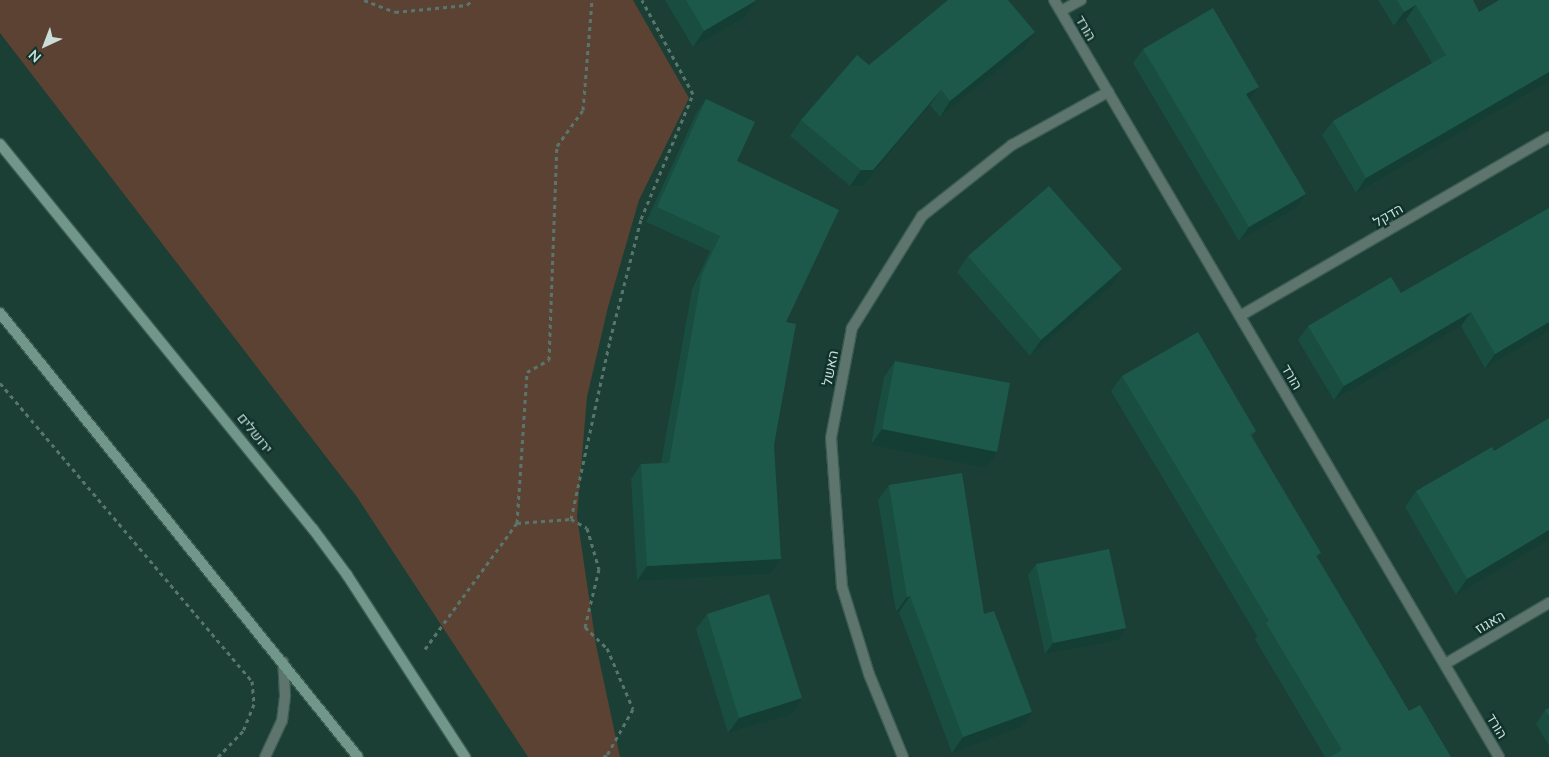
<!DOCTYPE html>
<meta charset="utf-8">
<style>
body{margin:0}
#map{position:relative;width:1549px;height:757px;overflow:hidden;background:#1b3e35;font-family:Lato,Heebo,sans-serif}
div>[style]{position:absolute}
.green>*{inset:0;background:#5b4232}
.path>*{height:3px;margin-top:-1.5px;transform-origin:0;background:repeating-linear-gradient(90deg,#59766e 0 4px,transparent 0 8px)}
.roads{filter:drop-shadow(1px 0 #3b5b52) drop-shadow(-1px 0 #3b5b52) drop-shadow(0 1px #3b5b52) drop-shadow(0 -1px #3b5b52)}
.street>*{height:10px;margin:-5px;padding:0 5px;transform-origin:5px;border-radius:5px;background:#5d756d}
.secondary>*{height:10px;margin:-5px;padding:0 5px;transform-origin:5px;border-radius:5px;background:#71978b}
.wall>*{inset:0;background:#184d40}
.shaded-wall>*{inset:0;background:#143e34}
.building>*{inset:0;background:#1c594a}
span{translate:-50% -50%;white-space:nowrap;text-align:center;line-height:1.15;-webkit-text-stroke:5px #10342b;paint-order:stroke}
.street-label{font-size:14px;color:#cbded7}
.north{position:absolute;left:20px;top:20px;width:50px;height:50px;-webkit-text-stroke:4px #10342b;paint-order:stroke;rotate:223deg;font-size:14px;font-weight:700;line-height:20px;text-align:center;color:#cbded7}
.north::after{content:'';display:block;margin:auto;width:18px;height:22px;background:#cbded7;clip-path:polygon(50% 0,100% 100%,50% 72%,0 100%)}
</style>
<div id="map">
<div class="green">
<i style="clip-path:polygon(0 0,633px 0,689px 98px,639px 200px,608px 307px,587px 397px,577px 516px,596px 645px,620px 757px,528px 757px,357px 497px,0 33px)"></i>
</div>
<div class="path">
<i style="left:364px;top:0;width:33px;rotate:21deg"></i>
<i style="left:395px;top:12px;width:72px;rotate:-5.6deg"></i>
<i style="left:467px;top:5px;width:7px;rotate:-45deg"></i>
<i style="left:0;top:383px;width:390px;rotate:49.8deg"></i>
<i style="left:252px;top:681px;width:23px;rotate:85deg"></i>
<i style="left:254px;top:704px;width:29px;rotate:112deg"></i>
<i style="left:243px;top:731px;width:36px;rotate:134deg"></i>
<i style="left:571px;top:519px;width:18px;rotate:29deg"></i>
<i style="left:587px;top:528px;width:43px;rotate:73.7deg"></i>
<i style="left:599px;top:569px;width:60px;rotate:103.6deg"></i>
<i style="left:585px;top:627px;width:30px;rotate:44deg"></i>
<i style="left:607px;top:648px;width:66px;rotate:66.9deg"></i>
<i style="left:633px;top:709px;width:53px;rotate:119.5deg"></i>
<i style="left:607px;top:755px;width:4px;rotate:153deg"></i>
<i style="left:517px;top:523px;width:54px;rotate:-4.2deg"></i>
<i style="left:571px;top:519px;width:183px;rotate:-77.7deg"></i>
<i style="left:610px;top:340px;width:125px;rotate:-75.6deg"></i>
<i style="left:641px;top:219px;width:135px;rotate:-67.4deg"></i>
<i style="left:693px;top:94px;width:107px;rotate:-118.5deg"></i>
<i style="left:425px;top:649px;width:156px;rotate:-53.9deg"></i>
<i style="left:517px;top:523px;width:151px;rotate:-86.2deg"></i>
<i style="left:527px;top:372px;width:25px;rotate:-29deg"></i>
<i style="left:549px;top:360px;width:214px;rotate:-87.9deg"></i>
<i style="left:557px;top:146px;width:44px;rotate:-54.2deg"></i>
<i style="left:583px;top:110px;width:110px;rotate:-85.3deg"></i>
</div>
<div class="roads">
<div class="street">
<i style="left:1054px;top:0;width:878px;rotate:59.55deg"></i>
<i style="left:1061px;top:11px;width:23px;rotate:-29deg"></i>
<i style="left:1240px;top:316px;width:357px;rotate:-30.1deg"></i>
<i style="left:1445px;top:664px;width:121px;rotate:-30.4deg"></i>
<i style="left:265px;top:757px;width:40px;rotate:-65deg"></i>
<i style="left:282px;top:721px;width:26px;rotate:-83deg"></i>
<i style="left:285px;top:695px;width:33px;rotate:-93deg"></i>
<i style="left:903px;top:757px;width:90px;rotate:-112.3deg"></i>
<i style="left:869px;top:674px;width:91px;rotate:-107.2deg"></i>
<i style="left:842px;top:587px;width:149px;rotate:-94.2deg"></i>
<i style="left:831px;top:438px;width:112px;rotate:-79.2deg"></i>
<i style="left:852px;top:328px;width:132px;rotate:-58deg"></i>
<i style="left:922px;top:216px;width:115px;rotate:-38.3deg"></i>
<i style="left:1012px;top:145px;width:110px;rotate:-28.9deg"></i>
</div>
<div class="secondary">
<i style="left:0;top:144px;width:496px;rotate:50.9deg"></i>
<i style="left:313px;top:529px;width:57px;rotate:53.5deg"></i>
<i style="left:347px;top:575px;width:217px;rotate:57deg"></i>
<i style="left:0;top:313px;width:570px;rotate:51.12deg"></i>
</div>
</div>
<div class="wall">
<i style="clip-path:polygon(665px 0,755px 0,745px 17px,693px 47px)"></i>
<i style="clip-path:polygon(1378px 0,1473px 0,1479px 12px,1549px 0,1549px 81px,1356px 193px,1322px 135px,1333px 121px,1432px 63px,1406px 19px,1394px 26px)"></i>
<i style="clip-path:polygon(1024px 48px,940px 117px,930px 105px,862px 186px,850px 186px,790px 136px,801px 120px,869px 65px)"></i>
<i style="clip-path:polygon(1143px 49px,1259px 87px,1250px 100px,1306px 194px,1296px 208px,1239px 241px,1133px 63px)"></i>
<i style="clip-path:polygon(706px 99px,737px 161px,786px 322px,774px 445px,770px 574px,637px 581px,631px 479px,641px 464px,661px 463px,692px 289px,710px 251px,646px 222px,696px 114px)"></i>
<i style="clip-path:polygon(1549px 208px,1549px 331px,1485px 368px,1461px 326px,1334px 400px,1298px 340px,1308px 326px,1401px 293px)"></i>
<i style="clip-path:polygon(968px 256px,1122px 269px,1112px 285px,1030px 356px,957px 272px)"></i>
<i style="clip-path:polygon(895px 361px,986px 468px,871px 445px,884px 377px)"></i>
<i style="clip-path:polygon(1122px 376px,1256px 431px,1252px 436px,1318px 558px,1409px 711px,1451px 757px,1325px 757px,1255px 639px,1257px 636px,1111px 391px)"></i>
<i style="clip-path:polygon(889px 485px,984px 614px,1021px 727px,952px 753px,899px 612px,896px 612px,878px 500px)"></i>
<i style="clip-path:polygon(1416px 491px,1549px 540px,1456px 595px,1405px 507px)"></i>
<i style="clip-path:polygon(1036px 564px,1126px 628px,1118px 640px,1045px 654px,1028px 575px)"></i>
<i style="clip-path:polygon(707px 614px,792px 714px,728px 733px,696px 629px)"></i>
<i style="clip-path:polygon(1549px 708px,1549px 746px,1536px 724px,1545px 710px)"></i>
</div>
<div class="shaded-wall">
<i style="clip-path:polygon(755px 1px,745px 17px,693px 47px,704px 31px)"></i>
<i style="clip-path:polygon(1416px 5px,1406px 19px,1394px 26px,1404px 12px)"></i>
<i style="clip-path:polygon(1035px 32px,1024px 48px,940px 117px,950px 101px)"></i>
<i style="clip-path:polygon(1549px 72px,1549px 81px,1356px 193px,1366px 178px)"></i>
<i style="clip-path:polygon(1259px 87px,1249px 101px,1246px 94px)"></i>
<i style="clip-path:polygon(941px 90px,930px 105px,862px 186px,850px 186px,861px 170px)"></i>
<i style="clip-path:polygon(1306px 194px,1296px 208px,1239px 241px,1249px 227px)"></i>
<i style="clip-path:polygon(1122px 269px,1112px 285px,1030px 356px,1041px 340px)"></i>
<i style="clip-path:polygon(1471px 312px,1461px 326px,1334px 400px,1344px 386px)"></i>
<i style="clip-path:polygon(1549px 322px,1549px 331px,1485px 368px,1495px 354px)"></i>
<i style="clip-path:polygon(882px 429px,997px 452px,986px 468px,871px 445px)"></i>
<i style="clip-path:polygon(1549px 530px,1549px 540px,1456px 595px,1467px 579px)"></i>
<i style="clip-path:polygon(781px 559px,770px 574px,637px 581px,647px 566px)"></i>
<i style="clip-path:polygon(910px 596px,899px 612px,896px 612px,907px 597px)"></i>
<i style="clip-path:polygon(1126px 628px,1118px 640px,1045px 654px,1053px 643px)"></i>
<i style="clip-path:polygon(802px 698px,792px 714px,728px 733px,739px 718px)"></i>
<i style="clip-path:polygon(1032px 712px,1021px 727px,952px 753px,963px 737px)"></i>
</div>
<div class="building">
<i style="clip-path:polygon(686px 0,755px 0,755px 1px,704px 31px)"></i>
<i style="clip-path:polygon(948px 0,1008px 0,1035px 32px,950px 101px,941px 90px,873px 170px,861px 170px,801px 120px,857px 55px,869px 65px)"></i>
<i style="clip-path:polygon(1397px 0,1473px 0,1479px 12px,1499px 0,1549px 0,1549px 72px,1366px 178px,1333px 121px,1446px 55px,1416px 5px,1404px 12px)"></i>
<i style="clip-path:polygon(1213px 8px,1259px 87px,1246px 94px,1306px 194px,1249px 227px,1143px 49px)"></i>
<i style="clip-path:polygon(706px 99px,755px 122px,737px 161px,839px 210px,786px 322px,796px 324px,774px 445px,781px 559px,647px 566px,641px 464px,669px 463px,702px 274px,720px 236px,657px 207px)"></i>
<i style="clip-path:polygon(1049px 186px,1122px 269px,1041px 340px,968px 256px)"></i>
<i style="clip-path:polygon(1549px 208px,1549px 322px,1495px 354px,1471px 312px,1344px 386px,1308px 326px,1391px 277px,1401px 293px)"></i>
<i style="clip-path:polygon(1198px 332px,1256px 431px,1250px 434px,1321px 553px,1316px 556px,1409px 711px,1420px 705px,1451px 757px,1330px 757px,1342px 750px,1266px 623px,1269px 621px,1122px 376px)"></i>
<i style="clip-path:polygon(895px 361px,1010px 383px,997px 452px,882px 429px)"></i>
<i style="clip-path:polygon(1549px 418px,1549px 530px,1467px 579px,1416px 491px,1492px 447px,1494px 451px)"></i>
<i style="clip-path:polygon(962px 473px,984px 614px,994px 611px,1032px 712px,963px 737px,910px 596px,907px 597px,889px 485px)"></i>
<i style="clip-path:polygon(1109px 549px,1126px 628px,1053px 643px,1036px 564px)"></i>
<i style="clip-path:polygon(769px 594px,802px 698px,739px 718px,707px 614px)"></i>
<i style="clip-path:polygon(1549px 708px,1549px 716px,1545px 710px)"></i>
</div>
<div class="street-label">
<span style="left:1086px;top:28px;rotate:60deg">הורד</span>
<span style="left:1388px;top:215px;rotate:-30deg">הדקל</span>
<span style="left:830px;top:368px;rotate:-79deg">האשל</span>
<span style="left:1292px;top:377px;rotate:60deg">הורד</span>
<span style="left:255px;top:433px;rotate:51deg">ירושלים</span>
<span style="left:1490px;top:622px;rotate:-30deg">האגוז</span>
<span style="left:1497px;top:726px;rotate:59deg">הורד</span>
</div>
<div class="north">N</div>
</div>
